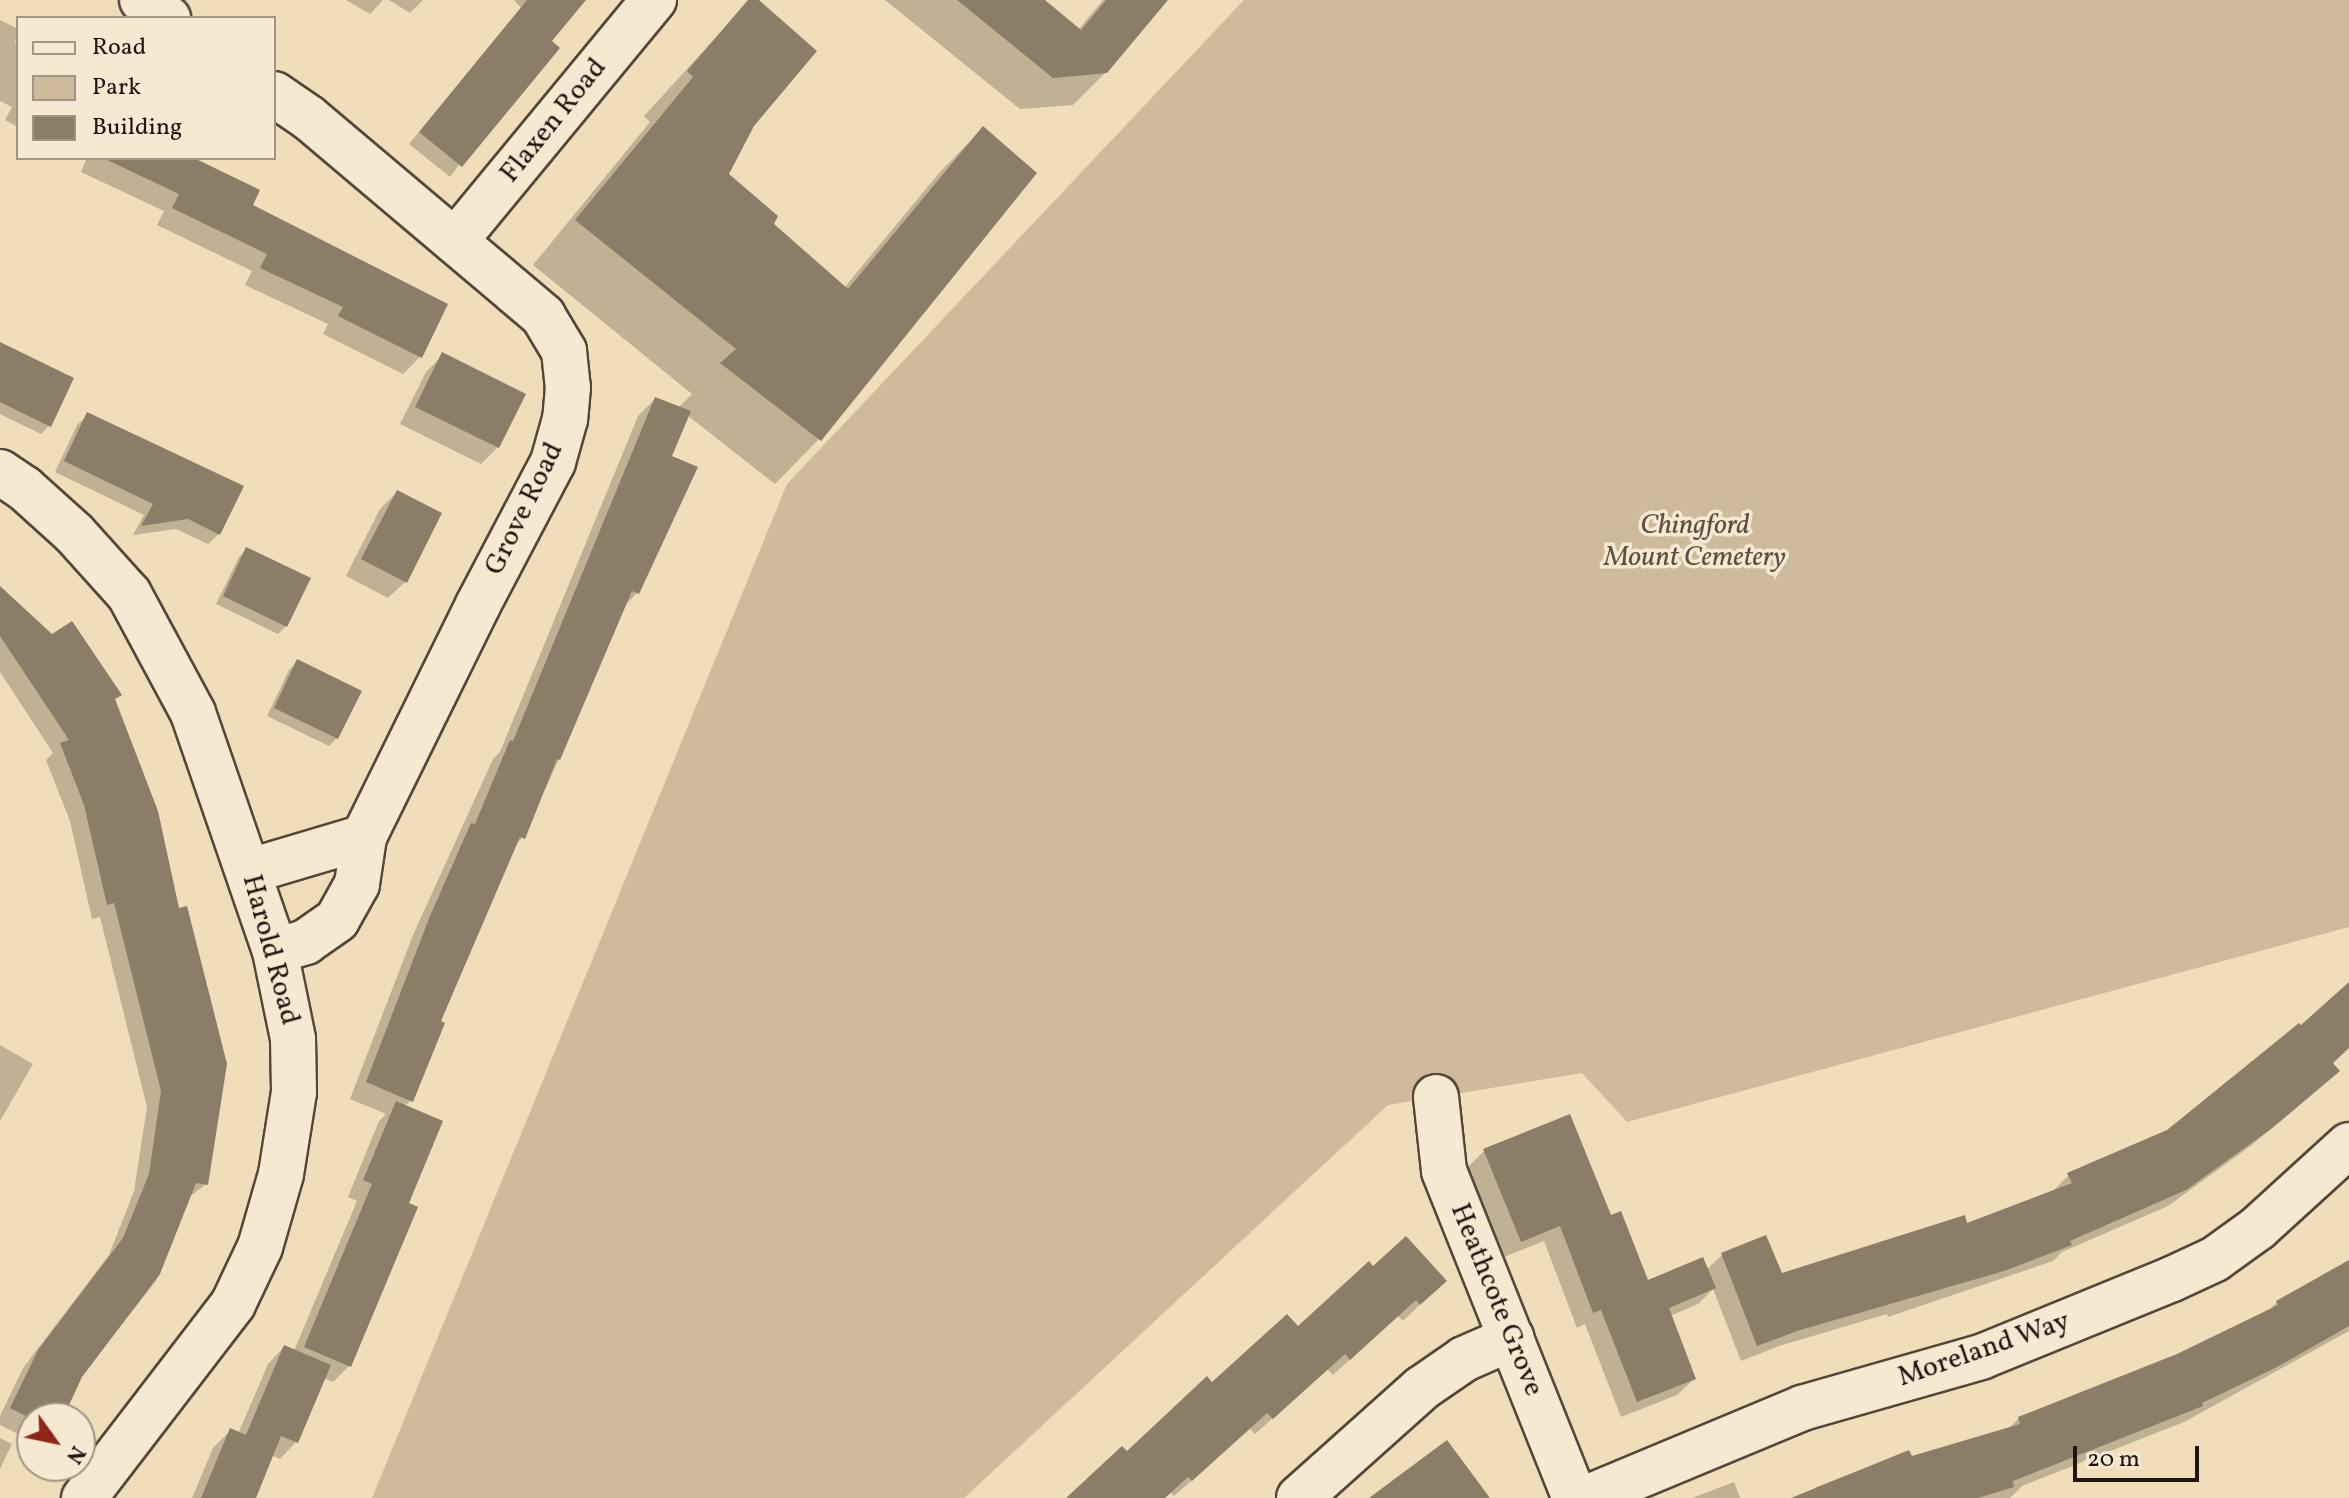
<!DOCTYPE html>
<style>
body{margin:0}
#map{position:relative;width:2349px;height:1498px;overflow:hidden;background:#f0ddb9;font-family:Vollkorn,serif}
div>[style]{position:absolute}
.green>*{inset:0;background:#cdbb9c}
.shadow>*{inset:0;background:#0003}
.building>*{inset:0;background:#8c7d68}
.roads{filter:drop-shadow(2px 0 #54473a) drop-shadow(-2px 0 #54473a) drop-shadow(0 2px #54473a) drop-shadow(0 -2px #54473a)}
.minor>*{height:44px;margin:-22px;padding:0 22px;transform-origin:22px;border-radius:22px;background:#f5e9d2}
span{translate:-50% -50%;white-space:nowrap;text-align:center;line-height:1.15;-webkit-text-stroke:7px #f5e9d2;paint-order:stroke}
.street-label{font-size:28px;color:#201510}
.park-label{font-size:28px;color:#5d4f41;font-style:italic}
.legend{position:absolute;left:16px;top:16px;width:260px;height:144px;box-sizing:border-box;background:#f5e9d2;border:2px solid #a09484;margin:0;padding:10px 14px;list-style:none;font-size:24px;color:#201510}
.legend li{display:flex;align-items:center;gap:16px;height:40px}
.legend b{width:40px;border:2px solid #a09484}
.north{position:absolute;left:16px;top:1402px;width:80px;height:80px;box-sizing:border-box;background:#f5e9d2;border:2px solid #a09484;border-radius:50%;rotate:123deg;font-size:22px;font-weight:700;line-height:32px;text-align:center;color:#201510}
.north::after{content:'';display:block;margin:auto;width:28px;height:36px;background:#8f2418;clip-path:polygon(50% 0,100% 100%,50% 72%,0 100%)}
.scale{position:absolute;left:2073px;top:1446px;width:126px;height:36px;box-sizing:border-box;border:4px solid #201510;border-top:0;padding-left:10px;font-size:24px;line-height:28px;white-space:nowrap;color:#201510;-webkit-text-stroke:6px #f5e9d2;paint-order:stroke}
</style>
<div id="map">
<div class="green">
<i style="clip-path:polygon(1244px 0,2349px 0,2349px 927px,1627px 1122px,1582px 1073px,1388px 1105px,964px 1498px,372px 1498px,787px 484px)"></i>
</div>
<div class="shadow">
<i style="clip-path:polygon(346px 0,383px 0,370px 14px)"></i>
<i style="clip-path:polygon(389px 0,423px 0,410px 13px)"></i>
<i style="clip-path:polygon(514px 0,580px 0,450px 177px,409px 144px,521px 8px)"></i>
<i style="clip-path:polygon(750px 0,756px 0,752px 125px,727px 174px,772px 225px,844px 288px,939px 173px,983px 128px,819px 439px,775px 484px,687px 415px,670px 457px,637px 593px,622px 608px,559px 759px,523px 837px,514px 846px,439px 1022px,411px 1100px,404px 1107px,406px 1204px,349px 1366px,333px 1382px,323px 1378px,296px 1442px,280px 1459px,271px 1455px,254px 1498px,192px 1498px,213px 1448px,230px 1431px,238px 1434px,268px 1364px,284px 1347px,294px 1351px,357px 1201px,348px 1197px,379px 1121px,386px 1114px,350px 1099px,413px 935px,493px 759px,500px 752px,638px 416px,655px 399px,678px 408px,692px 394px,533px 265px,650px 122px,644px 116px)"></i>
<i style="clip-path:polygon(885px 0,1042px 0,1078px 30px,1103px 0,1165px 0,1106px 72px,1073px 105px,1020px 109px)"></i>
<i style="clip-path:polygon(0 20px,18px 29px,15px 43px,18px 44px,18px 127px,5px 120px,12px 107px,0 101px)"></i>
<i style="clip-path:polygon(82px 158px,190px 158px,251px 206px,446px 305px,420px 357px,403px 374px,323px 334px,328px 324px,245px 285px,252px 271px,157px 225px,164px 211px,81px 172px,86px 160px)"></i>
<i style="clip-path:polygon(0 344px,49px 426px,41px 434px,0 414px)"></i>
<i style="clip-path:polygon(443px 355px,498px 447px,481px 464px,400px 424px,426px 372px)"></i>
<i style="clip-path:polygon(87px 415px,219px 534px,208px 544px,176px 529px,133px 535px,144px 515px,55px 472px,77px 425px)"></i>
<i style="clip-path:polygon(397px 492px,405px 582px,388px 598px,346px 576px,380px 509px)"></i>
<i style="clip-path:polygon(247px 549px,286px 626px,278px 634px,216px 604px,239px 557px)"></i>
<i style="clip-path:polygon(0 590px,113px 700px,206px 1184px,188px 1198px,156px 1281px,81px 1376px,61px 1418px,32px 1418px,32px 1441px,0 1425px,0 1416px,23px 1368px,109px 1255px,134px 1191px,147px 1107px,100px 917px,92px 919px,70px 821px,46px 760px,53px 753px,0 672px)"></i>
<i style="clip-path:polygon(297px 662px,337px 738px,329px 746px,267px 716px,289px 670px)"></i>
<i style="clip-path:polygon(2349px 985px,2349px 1047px,2331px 1063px,2321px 1086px,2252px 1145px,2168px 1206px,2062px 1252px,2053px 1261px,1888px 1317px,1887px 1314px,1779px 1346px,1741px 1361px,1713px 1289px,1698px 1304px,1670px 1316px,1694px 1379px,1677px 1395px,1621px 1417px,1585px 1324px,1577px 1328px,1544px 1241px,1504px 1257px,1468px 1167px,1484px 1151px,1610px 1217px,1647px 1283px,1706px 1270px,1722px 1255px,1780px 1276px,1966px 1225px,2053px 1191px,2069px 1175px,2168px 1132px,2301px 1028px)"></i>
<i style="clip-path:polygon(0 1045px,33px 1064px,0 1121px)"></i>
<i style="clip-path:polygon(2349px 1262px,2349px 1331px,2184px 1422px,2022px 1486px,2010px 1498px,1806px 1498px,1816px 1487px,1908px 1452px,1910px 1459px,2007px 1430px,2019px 1418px,2178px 1356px,2267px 1312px,2277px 1302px)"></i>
<i style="clip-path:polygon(1373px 1269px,1444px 1281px,1403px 1321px,1398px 1316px,1333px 1375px,1327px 1369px,1255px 1434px,1250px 1429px,1174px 1496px,1170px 1492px,1163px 1498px,1071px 1498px,1212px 1385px,1298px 1329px)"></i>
<i style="clip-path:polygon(0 1438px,12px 1444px,0 1469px)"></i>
<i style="clip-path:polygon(1734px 1482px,1740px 1498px,1692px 1498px)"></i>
</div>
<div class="building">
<i style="clip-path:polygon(527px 0,586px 0,552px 41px,560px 48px,462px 167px,419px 132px)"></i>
<i style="clip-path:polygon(748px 0,759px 0,817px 51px,754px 126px,729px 174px,778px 216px,774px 224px,848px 289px,983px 126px,1037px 173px,821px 441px,720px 363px,736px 349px,575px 220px,693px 77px,687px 71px)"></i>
<i style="clip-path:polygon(957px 0,1045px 0,1081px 30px,1106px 0,1168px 0,1107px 73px,1053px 78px)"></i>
<i style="clip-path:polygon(103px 158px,194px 158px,260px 190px,253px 205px,448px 304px,422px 358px,338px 316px,343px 307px,260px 268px,267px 254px,172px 208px,179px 194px)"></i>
<i style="clip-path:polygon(0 342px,74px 378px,51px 427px,0 402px)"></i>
<i style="clip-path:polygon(442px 352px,526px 394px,499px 448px,415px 407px)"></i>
<i style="clip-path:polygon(655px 397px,691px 411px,672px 456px,698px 467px,639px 594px,632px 591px,560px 760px,557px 759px,525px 839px,520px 837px,441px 1021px,445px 1023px,413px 1102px,366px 1082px,430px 916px,471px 823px,475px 824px,510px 740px,513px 741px)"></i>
<i style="clip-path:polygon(87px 412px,244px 486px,220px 535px,188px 519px,141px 526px,153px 504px,64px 461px)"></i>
<i style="clip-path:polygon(397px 490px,442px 513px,407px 583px,361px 559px)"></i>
<i style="clip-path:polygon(246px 547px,311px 578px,287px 627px,223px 596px)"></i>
<i style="clip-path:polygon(0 586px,52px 634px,72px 621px,122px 695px,115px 699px,158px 811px,179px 908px,187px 906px,227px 1064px,208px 1185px,196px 1183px,160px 1274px,82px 1377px,63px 1418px,30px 1418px,10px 1408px,38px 1350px,123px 1238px,149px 1174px,161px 1091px,114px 903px,107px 905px,84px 805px,60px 743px,69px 740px,0 636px)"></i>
<i style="clip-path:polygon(297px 659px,362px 691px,338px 739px,274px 708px)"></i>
<i style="clip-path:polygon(2349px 982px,2349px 1048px,2333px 1063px,2340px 1071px,2271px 1129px,2186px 1190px,2070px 1241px,2072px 1245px,2004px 1271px,1797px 1331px,1757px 1346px,1721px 1253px,1766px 1235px,1782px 1273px,1965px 1215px,1967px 1223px,2072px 1183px,2067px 1173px,2167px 1130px,2299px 1023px,2301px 1025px)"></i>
<i style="clip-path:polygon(396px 1101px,443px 1121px,409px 1203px,418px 1207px,351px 1367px,304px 1347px,372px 1184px,363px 1180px)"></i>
<i style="clip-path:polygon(1570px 1114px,1611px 1215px,1621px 1211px,1648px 1280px,1703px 1257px,1716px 1288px,1669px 1308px,1696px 1379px,1637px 1402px,1601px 1310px,1593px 1313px,1560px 1226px,1521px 1242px,1483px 1149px)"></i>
<i style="clip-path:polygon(1406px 1236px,1447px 1281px,1420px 1305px,1416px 1300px,1350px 1360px,1345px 1354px,1273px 1419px,1267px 1413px,1192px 1481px,1188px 1477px,1165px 1498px,1066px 1498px,1122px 1446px,1127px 1451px,1207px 1376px,1212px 1382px,1287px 1314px,1298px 1326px,1369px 1261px,1373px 1266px)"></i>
<i style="clip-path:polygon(2349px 1260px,2349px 1326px,2277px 1367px,2202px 1403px,2203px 1406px,2013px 1481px,2014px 1487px,1978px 1498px,1791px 1498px,1909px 1450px,1912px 1456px,2020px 1424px,2018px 1417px,2177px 1354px,2278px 1305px,2276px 1301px)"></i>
<i style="clip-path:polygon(284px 1345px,331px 1365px,298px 1443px,281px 1436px,256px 1498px,201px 1498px,230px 1428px,246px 1435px)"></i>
<i style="clip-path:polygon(1447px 1440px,1490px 1498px,1369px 1498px)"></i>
</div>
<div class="roads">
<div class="minor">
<i style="left:142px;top:0;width:32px;rotate:35deg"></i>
<i style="left:274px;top:94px;width:42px;rotate:34.4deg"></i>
<i style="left:309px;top:118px;width:307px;rotate:40.2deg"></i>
<i style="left:543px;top:316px;width:41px;rotate:59deg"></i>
<i style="left:564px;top:351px;width:36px;rotate:84deg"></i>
<i style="left:568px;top:387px;width:32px;rotate:95deg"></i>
<i style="left:565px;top:419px;width:45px;rotate:105.6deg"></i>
<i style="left:553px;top:462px;width:161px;rotate:117.7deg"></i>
<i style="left:478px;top:605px;width:258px;rotate:116.2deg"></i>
<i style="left:364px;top:837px;width:48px;rotate:98.5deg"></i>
<i style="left:357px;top:884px;width:41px;rotate:119.1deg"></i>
<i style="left:337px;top:920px;width:38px;rotate:145deg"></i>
<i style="left:306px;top:942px;width:32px;rotate:164deg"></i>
<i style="left:455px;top:241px;width:313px;rotate:-50.5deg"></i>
<i style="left:0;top:472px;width:29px;rotate:34deg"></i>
<i style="left:24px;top:488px;width:67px;rotate:42deg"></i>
<i style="left:74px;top:533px;width:82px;rotate:48deg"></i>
<i style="left:129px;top:594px;width:135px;rotate:61.7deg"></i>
<i style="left:193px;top:713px;width:252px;rotate:71deg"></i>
<i style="left:275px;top:951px;width:90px;rotate:78.4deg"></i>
<i style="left:293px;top:1039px;width:53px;rotate:88.9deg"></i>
<i style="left:294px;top:1092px;width:83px;rotate:99deg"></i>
<i style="left:281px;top:1174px;width:76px;rotate:106deg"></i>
<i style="left:260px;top:1247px;width:63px;rotate:115.3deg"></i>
<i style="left:233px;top:1304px;width:245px;rotate:127.5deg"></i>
<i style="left:250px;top:871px;width:119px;rotate:-16.6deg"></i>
<i style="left:1436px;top:1097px;width:74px;rotate:83.8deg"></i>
<i style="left:1444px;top:1171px;width:352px;rotate:68.2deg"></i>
<i style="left:1299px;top:1498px;width:165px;rotate:-41.8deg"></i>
<i style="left:1422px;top:1388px;width:51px;rotate:-34.6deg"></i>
<i style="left:1464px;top:1359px;width:52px;rotate:-23.6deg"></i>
<i style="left:1586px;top:1498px;width:234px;rotate:-22.6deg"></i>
<i style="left:1802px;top:1408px;width:186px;rotate:-15.9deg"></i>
<i style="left:1981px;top:1357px;width:206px;rotate:-22.2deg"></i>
<i style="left:2172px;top:1279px;width:47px;rotate:-24.9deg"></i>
<i style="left:2215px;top:1259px;width:53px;rotate:-35.8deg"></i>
<i style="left:2258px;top:1228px;width:123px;rotate:-42.4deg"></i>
</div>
</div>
<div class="street-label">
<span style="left:554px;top:121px;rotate:-51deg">Flaxen Road</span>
<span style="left:525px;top:509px;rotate:-64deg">Grove Road</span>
<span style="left:270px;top:950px;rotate:75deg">Harold Road</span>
<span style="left:1496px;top:1300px;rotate:68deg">Heathcote Grove</span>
<span style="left:1984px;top:1350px;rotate:-19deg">Moreland Way</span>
</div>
<div class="park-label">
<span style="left:1695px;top:542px">Chingford<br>Mount Cemetery</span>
</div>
<ul class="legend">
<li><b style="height:10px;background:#f5e9d2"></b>Road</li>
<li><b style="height:22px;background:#cdbb9c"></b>Park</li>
<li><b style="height:22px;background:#8c7d68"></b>Building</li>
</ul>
<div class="north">N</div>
<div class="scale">20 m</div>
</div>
